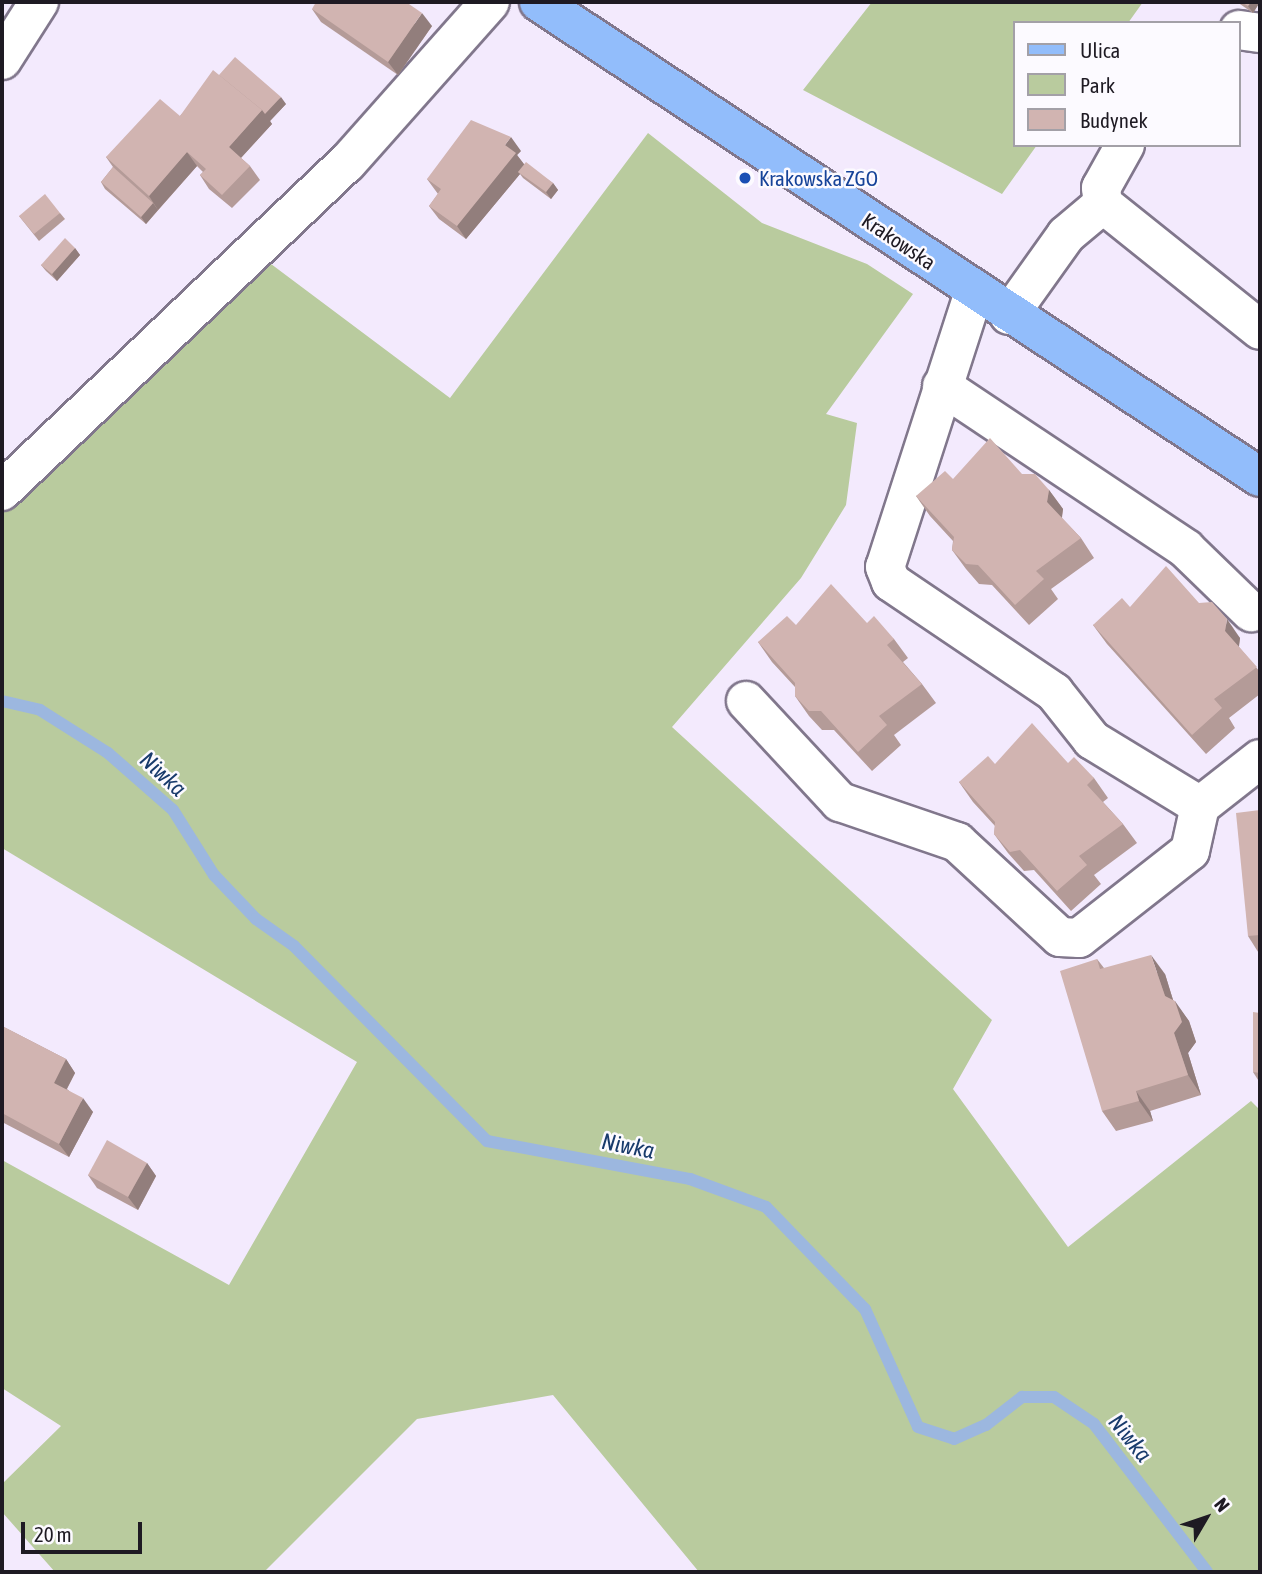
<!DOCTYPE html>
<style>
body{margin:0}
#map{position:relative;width:1262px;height:1574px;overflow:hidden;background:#f3eafd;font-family:"Asap Condensed",sans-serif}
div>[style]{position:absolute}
.green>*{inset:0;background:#b9cb9e}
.stream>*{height:12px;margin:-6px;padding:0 6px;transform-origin:6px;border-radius:6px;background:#9cb7df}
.roads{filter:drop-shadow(2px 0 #81778c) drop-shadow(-2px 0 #81778c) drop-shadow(0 2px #81778c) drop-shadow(0 -2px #81778c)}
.minor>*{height:38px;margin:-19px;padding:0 19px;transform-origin:19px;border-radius:19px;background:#fff}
.major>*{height:38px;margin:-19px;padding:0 19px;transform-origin:19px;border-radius:19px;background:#92bdfb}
.wall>*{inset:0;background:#b49b98}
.shaded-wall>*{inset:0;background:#927e7c}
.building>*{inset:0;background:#d1b4b1}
.dots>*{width:19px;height:19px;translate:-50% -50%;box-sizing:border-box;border:4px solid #fcfaff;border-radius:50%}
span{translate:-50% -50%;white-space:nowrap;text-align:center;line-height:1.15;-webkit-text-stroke:5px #fcfaff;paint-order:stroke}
.transit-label{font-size:21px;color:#164399}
.left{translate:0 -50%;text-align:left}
.street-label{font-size:21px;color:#1e1a23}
.water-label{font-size:23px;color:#193b6c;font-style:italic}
.frame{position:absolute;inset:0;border:4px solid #1e1a23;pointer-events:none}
.legend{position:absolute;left:1013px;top:21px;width:228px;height:126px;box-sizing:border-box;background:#fcfaff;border:2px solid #a3a0a7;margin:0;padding:9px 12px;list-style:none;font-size:21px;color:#1e1a23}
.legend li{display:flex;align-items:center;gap:14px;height:35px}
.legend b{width:35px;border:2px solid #a3a0a7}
.north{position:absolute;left:1171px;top:1483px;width:70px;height:70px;-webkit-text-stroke:5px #fcfaff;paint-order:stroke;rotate:51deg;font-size:19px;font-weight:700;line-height:28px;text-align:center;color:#1e1a23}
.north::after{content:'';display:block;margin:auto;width:24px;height:32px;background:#1e1a23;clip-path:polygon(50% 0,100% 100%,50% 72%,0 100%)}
.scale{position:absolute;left:21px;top:1522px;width:121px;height:32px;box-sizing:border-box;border:4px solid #1e1a23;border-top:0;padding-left:9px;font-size:21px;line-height:24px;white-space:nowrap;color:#1e1a23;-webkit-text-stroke:5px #fcfaff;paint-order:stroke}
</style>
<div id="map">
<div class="green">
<i style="clip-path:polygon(872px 2px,1143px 2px,1128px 23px,1015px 23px,1015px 145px,1037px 145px,1002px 194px,803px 90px)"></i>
<i style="clip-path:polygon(648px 133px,762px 223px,867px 264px,913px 294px,826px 414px,857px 423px,846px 505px,801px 578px,672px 727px,992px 1020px,953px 1089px,1068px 1247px,1251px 1101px,1260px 1110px,1260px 1572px,699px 1572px,553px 1395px,417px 1419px,264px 1572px,55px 1572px,2px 1512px,2px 1484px,61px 1426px,2px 1388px,2px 1160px,229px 1285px,357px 1062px,2px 848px,2px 504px,263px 258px,450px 398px)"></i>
</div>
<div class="stream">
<i style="left:2px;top:701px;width:39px;rotate:13deg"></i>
<i style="left:40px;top:710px;width:80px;rotate:32.3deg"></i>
<i style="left:108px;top:753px;width:86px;rotate:41.2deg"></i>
<i style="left:173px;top:810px;width:77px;rotate:57.8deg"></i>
<i style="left:214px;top:875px;width:61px;rotate:46.3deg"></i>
<i style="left:256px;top:919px;width:47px;rotate:35.4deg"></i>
<i style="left:294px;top:946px;width:274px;rotate:45.3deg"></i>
<i style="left:487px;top:1141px;width:207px;rotate:10.6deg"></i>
<i style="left:690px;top:1179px;width:81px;rotate:20.2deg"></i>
<i style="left:766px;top:1207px;width:142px;rotate:45.9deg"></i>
<i style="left:865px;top:1309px;width:129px;rotate:65.8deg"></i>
<i style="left:918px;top:1427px;width:38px;rotate:18deg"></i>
<i style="left:954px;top:1439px;width:35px;rotate:-24deg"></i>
<i style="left:986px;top:1425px;width:46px;rotate:-37.9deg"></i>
<i style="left:1022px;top:1397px;width:32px"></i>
<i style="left:1054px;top:1397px;width:48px;rotate:34deg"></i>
<i style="left:1094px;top:1424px;width:186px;rotate:52.6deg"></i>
</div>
<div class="roads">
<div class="minor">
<i style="left:1239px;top:30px;width:21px;rotate:8deg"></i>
<i style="left:2px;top:60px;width:69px;rotate:-57.5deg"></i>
<i style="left:1125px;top:145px;width:49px;rotate:119.2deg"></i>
<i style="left:1101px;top:188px;width:16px;rotate:83deg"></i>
<i style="left:1103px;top:204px;width:201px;rotate:38.7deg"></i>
<i style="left:974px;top:292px;width:289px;rotate:107.9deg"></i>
<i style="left:885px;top:567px;width:16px;rotate:68deg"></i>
<i style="left:891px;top:582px;width:197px;rotate:34deg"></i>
<i style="left:1054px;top:692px;width:61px;rotate:51.6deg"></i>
<i style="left:1092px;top:740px;width:127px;rotate:31.4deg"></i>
<i style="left:1009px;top:315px;width:98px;rotate:-54.5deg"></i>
<i style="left:1066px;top:235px;width:48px;rotate:-40deg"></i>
<i style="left:942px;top:386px;width:293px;rotate:33.7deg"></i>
<i style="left:1186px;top:549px;width:91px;rotate:44.1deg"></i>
<i style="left:2px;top:491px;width:476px;rotate:-43.6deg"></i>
<i style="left:347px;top:163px;width:215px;rotate:-48.4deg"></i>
<i style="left:746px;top:701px;width:138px;rotate:47.1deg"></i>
<i style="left:840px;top:802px;width:124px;rotate:18.9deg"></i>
<i style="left:957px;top:842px;width:140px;rotate:42.7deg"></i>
<i style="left:1060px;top:937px;width:19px;rotate:3deg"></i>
<i style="left:1079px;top:938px;width:141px;rotate:-38.1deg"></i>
<i style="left:1190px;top:851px;width:46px;rotate:-77.5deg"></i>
<i style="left:1200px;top:806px;width:76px;rotate:-38.1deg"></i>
</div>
<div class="major">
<i style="left:539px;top:2px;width:863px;rotate:33.38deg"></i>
</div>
</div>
<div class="wall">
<i style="clip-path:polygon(1237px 2px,1260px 2px,1253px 13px)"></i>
<i style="clip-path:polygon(312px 9px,432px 26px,398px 75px,321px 22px)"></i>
<i style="clip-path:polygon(219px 75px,286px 104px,270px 121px,272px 124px,241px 158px,250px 166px,260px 180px,232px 208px,209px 189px,200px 175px,203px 172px,197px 166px,146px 224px,105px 189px,101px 182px,113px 167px,106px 157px,180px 116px)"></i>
<i style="clip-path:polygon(521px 151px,517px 155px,524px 164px,553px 183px,558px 190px,551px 199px,523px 178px,520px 174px,466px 239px,439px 219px,429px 206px,438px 194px,427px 179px)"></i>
<i style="clip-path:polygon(60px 213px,65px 219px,39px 241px,19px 216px)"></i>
<i style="clip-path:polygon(75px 248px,80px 255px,57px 281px,46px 271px,41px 265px)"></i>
<i style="clip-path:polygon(1022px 474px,1049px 490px,1063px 509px,1062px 518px,1081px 538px,1094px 558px,1051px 589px,1058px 599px,1029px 625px,992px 585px,979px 584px,966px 569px,952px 550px,953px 541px,930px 516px,916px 496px,953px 479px)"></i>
<i style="clip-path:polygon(1199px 603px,1240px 638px,1239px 647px,1260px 672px,1260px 694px,1229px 718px,1235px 728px,1206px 754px,1107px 644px,1093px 625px,1130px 607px)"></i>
<i style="clip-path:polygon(867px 623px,894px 639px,908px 658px,903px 662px,922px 684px,936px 703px,894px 735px,901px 745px,872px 771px,834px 730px,822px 730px,809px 716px,795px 696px,795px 687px,772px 662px,758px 642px,796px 625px)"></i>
<i style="clip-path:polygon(1068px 763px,1094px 778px,1108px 798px,1103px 802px,1123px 824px,1137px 843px,1094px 875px,1101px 884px,1071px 911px,1034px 870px,1024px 871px,1008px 853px,994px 834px,995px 826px,973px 802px,959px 782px,995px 764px)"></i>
<i style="clip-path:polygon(1260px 810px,1260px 955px,1248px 936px)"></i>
<i style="clip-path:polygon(1097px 959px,1104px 968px,1165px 974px,1173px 1000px,1189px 1021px,1196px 1042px,1188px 1053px,1201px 1095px,1150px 1111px,1153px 1121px,1116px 1131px,1102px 1111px)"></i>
<i style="clip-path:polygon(1260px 1013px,1260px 1083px,1253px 1072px)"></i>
<i style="clip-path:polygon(2px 1026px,66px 1059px,75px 1073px,67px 1089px,93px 1112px,69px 1157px,2px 1122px)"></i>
<i style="clip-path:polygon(147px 1163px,156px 1176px,138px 1210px,97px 1188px,88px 1175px)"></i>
</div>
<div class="shaded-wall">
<i style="clip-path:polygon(1251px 2px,1260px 2px,1253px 13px,1248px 6px)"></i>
<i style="clip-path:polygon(422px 13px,432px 26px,398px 75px,388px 62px)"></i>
<i style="clip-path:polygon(281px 97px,286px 104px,270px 121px,272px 124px,238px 161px,229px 147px,262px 110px)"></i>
<i style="clip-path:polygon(511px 137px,521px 151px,517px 155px,526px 167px,518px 172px,520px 174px,466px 239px,457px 226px,505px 145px)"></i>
<i style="clip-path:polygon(187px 152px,197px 166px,158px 210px,149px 196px)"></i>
<i style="clip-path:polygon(553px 183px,558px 190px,551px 199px,546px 192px)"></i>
<i style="clip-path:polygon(153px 203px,158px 210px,146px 224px,141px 217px)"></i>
<i style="clip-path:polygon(75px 248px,80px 255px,57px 281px,52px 274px)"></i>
<i style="clip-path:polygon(1049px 490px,1063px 509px,1061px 522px,1047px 502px)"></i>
<i style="clip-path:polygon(1227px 619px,1240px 638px,1238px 651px,1225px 631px)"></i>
<i style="clip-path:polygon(1151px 955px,1165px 974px,1178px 1016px,1165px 996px)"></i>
<i style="clip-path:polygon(1175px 1001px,1189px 1021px,1196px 1042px,1188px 1053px,1201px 1095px,1188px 1075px,1174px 1033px)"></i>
<i style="clip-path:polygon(66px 1059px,75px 1073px,63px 1096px,54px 1083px)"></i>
<i style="clip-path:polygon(1136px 1091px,1150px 1111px,1153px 1121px,1139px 1101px)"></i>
<i style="clip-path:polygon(83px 1098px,93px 1112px,69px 1157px,59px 1144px)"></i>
<i style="clip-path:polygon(147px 1163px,156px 1176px,138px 1210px,128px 1197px)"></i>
</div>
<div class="building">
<i style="clip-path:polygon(316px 2px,406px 2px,422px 13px,388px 62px,312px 9px)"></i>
<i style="clip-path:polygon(1241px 2px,1251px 2px,1248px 6px)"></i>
<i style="clip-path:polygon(235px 57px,281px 97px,265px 114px,262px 110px,219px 75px)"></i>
<i style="clip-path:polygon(213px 70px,262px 110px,229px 147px,250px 166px,222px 195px,200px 175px,206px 169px,187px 152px,149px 196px,106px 157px,160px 99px,180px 116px)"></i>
<i style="clip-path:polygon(471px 120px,511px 137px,505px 145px,516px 153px,457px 226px,429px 206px,441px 189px,427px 179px)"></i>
<i style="clip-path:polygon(526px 162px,553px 183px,546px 192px,518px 172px)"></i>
<i style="clip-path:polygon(113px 167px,153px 203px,141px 217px,101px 182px)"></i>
<i style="clip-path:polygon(45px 194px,60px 213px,34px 234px,19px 216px)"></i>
<i style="clip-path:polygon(65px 238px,75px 248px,52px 274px,41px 265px)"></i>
<i style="clip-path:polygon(990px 438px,1022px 474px,1035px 474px,1049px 490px,1047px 502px,1081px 538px,1036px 571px,1044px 579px,1015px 605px,978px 565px,966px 564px,952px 550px,954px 537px,916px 496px,945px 471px,953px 479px)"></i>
<i style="clip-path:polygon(1166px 566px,1199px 603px,1212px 602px,1227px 619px,1225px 631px,1257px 667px,1214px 699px,1222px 708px,1192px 735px,1093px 625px,1122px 598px,1130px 607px)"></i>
<i style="clip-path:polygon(831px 584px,867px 623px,874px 616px,894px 639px,887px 645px,922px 684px,879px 716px,887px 725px,858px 752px,821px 711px,809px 711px,795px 696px,795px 683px,758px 642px,787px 616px,796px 625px)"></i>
<i style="clip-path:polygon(1032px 723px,1068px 763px,1074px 757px,1094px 778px,1087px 785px,1123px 824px,1079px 856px,1087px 865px,1057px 891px,1020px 850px,1010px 852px,994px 834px,995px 822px,959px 782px,988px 756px,995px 764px)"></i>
<i style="clip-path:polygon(1260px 810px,1260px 935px,1248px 936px,1236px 813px)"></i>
<i style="clip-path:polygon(1151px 955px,1165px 996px,1175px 1001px,1182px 1022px,1174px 1033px,1188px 1075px,1136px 1091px,1139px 1101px,1102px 1111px,1060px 971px,1097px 959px,1100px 969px)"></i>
<i style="clip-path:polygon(1253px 1012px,1260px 1013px,1260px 1073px,1253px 1072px)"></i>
<i style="clip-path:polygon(2px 1026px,66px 1059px,54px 1083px,83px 1098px,59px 1144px,2px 1113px)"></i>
<i style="clip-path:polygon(107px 1140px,147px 1163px,128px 1197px,88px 1175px)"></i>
</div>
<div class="dots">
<i style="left:745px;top:178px;background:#1a4fb4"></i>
</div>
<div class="transit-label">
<span class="left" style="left:759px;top:178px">Krakowska ZGO</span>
</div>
<div class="street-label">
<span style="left:899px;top:241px;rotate:34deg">Krakowska</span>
</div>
<div class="water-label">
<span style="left:163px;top:774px;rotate:43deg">Niwka</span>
<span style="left:628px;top:1146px;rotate:11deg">Niwka</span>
<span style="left:1130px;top:1438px;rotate:51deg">Niwka</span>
</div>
<div class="frame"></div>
<ul class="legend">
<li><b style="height:9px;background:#92bdfb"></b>Ulica</li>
<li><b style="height:19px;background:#b9cb9e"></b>Park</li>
<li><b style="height:19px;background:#d1b4b1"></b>Budynek</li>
</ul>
<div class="north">N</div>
<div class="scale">20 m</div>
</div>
